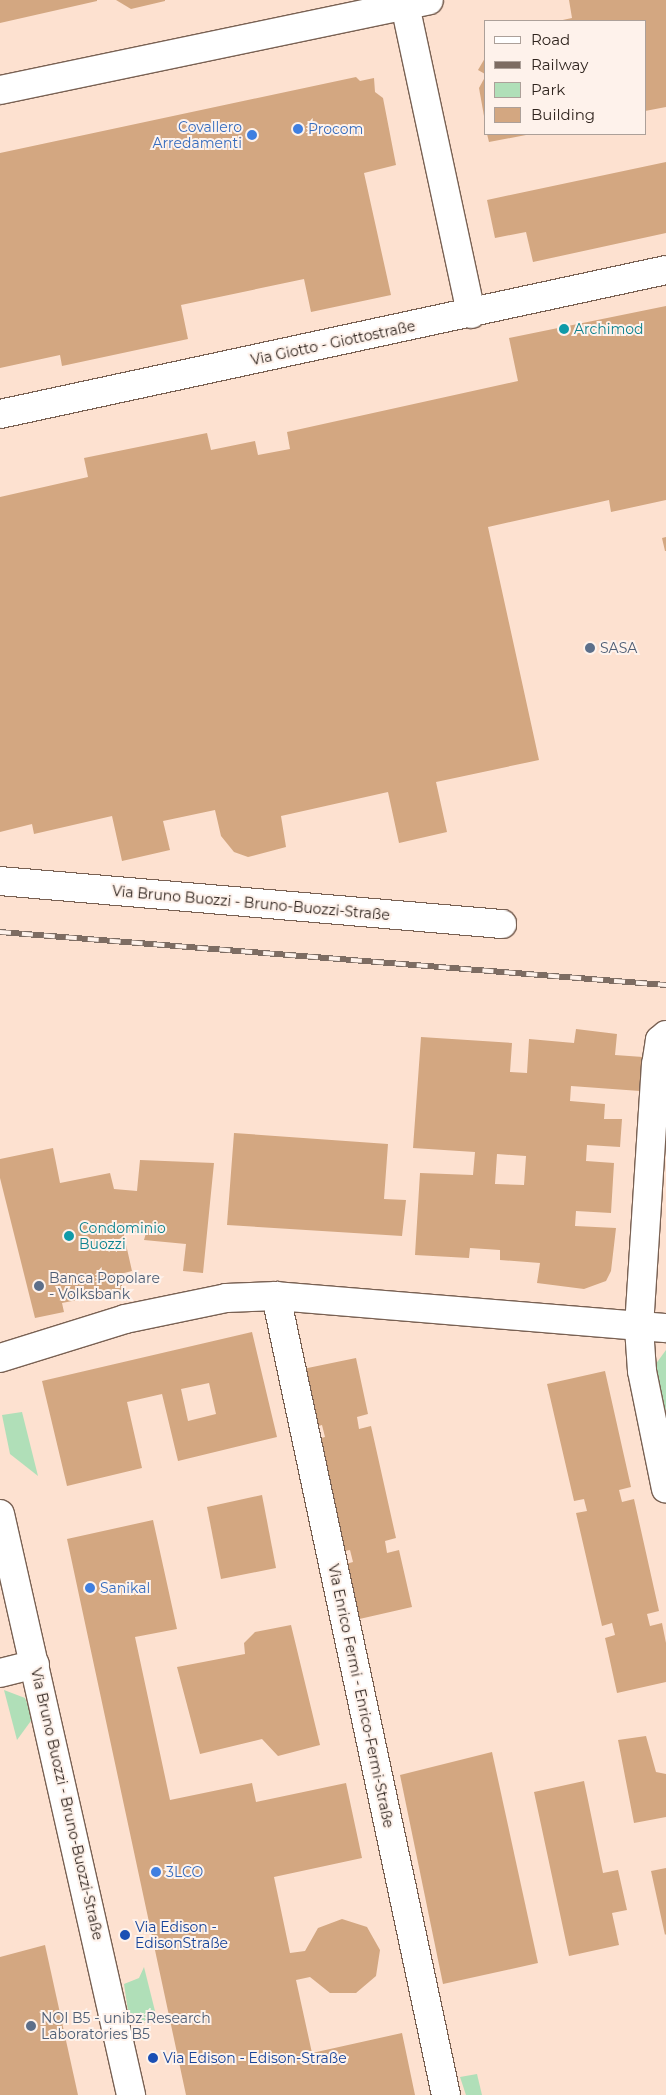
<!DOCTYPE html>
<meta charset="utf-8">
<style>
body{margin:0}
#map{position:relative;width:666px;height:2095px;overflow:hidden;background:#fde1d0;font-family:Montserrat,sans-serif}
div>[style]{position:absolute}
.green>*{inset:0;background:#b0dfb8}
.building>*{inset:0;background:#d3a781}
.roads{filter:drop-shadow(1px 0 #796153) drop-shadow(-1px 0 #796153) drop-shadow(0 1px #796153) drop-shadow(0 -1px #796153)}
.minor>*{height:28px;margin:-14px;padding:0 14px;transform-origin:14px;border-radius:14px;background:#fff}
.major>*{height:28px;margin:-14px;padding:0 14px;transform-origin:14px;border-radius:14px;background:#fff}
.rail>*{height:5.5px;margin-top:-2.75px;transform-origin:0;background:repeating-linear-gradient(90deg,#fef2eb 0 11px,#7d6c62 0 22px);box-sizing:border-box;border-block:1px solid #7d6c62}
.dots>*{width:14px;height:14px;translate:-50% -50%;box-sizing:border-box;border:2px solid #fef2eb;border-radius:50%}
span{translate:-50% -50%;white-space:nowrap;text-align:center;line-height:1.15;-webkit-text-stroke:4px #fef2eb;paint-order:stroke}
.shop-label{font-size:14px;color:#366cbe}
.right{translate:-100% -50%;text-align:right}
.left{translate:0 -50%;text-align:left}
.culture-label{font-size:14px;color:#0d838f}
.street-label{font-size:14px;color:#30251f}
.service-label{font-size:14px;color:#4e5e75}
.transit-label{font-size:14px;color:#164399}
.legend{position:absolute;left:484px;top:20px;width:162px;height:115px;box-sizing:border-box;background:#fef2eb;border:1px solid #aca099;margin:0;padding:6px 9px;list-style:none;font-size:15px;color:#30251f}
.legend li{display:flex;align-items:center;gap:10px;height:25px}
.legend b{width:25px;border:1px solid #aca099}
</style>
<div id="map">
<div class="green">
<i style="clip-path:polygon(666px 1350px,666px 1409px,664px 1411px,655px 1365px)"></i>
<i style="clip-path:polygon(22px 1412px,38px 1476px,10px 1454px,2px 1415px)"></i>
<i style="clip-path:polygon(4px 1690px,25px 1698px,33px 1718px,17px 1740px)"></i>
<i style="clip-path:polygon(144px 1967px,157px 2019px,138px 2024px,128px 2011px,124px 1984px,139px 1978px)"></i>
<i style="clip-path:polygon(477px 2074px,482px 2095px,466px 2095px,460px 2077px)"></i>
</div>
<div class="building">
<i style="clip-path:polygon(0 0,97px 0,97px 1px,0 23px)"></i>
<i style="clip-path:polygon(116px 0,165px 0,165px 1px,131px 9px)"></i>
<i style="clip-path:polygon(569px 0,666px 0,666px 107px,645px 111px,645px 21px,558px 21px,572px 18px)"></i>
<i style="clip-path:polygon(485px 58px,485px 74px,478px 70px)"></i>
<i style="clip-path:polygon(356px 77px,360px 81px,374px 78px,375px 92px,383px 98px,396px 165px,364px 173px,391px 295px,311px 312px,304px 279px,181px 305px,188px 339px,62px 366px,60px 355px,0 368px,0 153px)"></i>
<i style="clip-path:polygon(485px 77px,485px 116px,484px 116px,479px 88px)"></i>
<i style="clip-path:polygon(487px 134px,526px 134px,526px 135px,489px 142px)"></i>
<i style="clip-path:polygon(666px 162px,666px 233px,533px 262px,526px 232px,495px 238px,487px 200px)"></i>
<i style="clip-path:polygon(666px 306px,666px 500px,611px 512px,609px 500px,488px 527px,539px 760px,436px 782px,447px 832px,399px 843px,388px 792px,281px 816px,286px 847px,248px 857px,234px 852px,221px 836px,215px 810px,163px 821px,170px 850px,122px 861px,112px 816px,34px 834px,32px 824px,0 832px,0 497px,88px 477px,84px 458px,207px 433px,211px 450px,255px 441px,258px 455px,290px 449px,287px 432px,518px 381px,509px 338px)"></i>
<i style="clip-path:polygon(666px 537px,666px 551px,665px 551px,662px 538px)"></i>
<i style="clip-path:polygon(evenodd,576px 1029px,617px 1034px,615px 1055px,643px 1057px,640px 1091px,571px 1086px,570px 1101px,605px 1104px,604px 1119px,622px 1119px,620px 1147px,587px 1145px,586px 1161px,614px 1163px,611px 1213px,576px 1211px,575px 1226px,616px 1228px,611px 1271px,606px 1281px,584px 1289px,537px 1283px,540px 1263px,500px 1260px,500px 1250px,470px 1248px,469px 1258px,415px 1255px,420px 1173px,473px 1175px,475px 1152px,413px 1148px,421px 1037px,512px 1043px,510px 1072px,527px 1073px,529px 1039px,574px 1043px,576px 1029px,497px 1154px,526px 1156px,524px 1185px,495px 1184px,497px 1154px)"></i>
<i style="clip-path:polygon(234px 1133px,388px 1144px,384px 1199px,406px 1200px,402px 1236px,227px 1225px)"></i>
<i style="clip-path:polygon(53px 1148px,60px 1183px,110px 1173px,114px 1189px,137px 1191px,140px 1160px,214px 1163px,203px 1273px,183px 1271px,186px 1244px,144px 1240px,146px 1233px,123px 1231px,132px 1271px,120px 1274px,123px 1291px,62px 1303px,64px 1312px,35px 1318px,0 1178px,0 1159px)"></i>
<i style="clip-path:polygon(evenodd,252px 1332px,277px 1437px,178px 1461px,162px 1394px,127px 1402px,142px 1468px,67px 1486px,42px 1381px,252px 1332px,209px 1383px,216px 1414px,188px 1421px,181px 1389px,209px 1383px)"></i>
<i style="clip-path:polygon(356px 1358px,368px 1414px,357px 1417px,359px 1429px,371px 1426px,396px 1538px,385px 1541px,387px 1553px,399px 1550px,412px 1607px,355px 1620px,342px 1565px,353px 1562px,350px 1550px,339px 1552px,314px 1440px,325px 1437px,322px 1425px,312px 1428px,298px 1370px)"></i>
<i style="clip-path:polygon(605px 1371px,631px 1487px,619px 1490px,622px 1502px,634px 1499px,659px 1611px,647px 1614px,650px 1626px,662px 1623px,666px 1643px,666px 1682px,617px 1693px,605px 1638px,615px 1635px,612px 1623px,602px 1626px,576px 1513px,587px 1511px,584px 1499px,574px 1501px,547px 1384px)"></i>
<i style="clip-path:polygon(262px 1495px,276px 1568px,221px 1579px,207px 1507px)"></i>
<i style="clip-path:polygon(153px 1520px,177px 1629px,135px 1637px,170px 1800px,252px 1783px,256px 1802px,346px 1783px,362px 1858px,274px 1877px,290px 1953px,305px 1951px,318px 1928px,342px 1919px,367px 1927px,380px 1950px,376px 1976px,356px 1993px,330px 1993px,310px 1977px,296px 1980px,312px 2053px,402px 2033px,415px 2095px,186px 2095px,67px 1539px)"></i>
<i style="clip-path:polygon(291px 1625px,320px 1745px,278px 1756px,262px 1739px,200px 1754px,177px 1667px,245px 1654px,244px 1643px,255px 1632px)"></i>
<i style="clip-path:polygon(646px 1736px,656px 1772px,666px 1774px,666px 1817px,634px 1823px,618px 1740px)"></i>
<i style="clip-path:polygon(492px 1752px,538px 1963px,443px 1984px,400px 1775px)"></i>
<i style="clip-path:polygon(584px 1781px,603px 1873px,618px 1870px,627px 1910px,612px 1913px,619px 1945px,569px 1956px,534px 1792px)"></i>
<i style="clip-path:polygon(666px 1868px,666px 1934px,665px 1935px,651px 1871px)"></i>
<i style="clip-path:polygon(45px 1945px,78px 2095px,0 2095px,0 1957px)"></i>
</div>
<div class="roads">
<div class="minor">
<i style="left:405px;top:5px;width:316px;rotate:77.9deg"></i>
<i style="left:0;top:90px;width:438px;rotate:-11.8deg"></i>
<i style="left:0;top:414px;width:681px;rotate:-12.2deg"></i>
<i style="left:0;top:881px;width:504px;rotate:4.9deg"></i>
<i style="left:666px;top:1035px;width:8px;rotate:140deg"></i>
<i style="left:660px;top:1040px;width:24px;rotate:99deg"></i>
<i style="left:656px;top:1064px;width:265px;rotate:93.7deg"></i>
<i style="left:639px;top:1328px;width:43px;rotate:86deg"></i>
<i style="left:642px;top:1371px;width:120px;rotate:78.5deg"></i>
<i style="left:276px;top:1296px;width:817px;rotate:77.99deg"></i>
<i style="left:0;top:1358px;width:131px;rotate:-17.3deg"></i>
<i style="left:125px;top:1319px;width:103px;rotate:-11.7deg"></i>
<i style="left:226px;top:1298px;width:50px;rotate:-2.3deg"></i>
<i style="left:276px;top:1296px;width:391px;rotate:4.7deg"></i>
<i style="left:0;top:1673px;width:36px;rotate:-14deg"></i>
</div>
<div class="major">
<i style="left:0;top:1514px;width:596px;rotate:77.29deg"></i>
</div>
</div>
<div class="rail">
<i style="left:0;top:932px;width:668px;rotate:4.55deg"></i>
</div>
<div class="dots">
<i style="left:298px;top:129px;background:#3f7fe0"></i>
<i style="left:252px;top:135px;background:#3f7fe0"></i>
<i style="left:564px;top:329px;background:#0f9aa8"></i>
<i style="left:590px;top:648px;background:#5c6f8a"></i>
<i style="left:69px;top:1236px;background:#0f9aa8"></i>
<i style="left:39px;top:1286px;background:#5c6f8a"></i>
<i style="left:90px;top:1588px;background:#3f7fe0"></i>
<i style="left:156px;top:1872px;background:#3f7fe0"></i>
<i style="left:125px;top:1935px;background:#1a4fb4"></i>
<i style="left:31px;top:2026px;background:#5c6f8a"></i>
<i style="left:153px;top:2058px;background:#1a4fb4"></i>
</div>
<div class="shop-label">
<span class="right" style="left:242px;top:135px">Covallero<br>Arredamenti</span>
<span class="left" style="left:308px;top:129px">Procom</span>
<span class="left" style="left:100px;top:1588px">Sanikal</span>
<span class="left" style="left:166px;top:1872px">3LCO</span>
</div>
<div class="culture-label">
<span class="left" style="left:574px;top:329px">Archimod</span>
<span class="left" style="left:79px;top:1236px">Condominio<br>Buozzi</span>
</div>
<div class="street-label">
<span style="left:333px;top:343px;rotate:-12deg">Via Giotto - Giottostraße</span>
<span style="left:251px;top:903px;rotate:5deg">Via Bruno Buozzi - Bruno-Buozzi-Straße</span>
<span style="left:361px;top:1696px;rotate:78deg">Via Enrico Fermi - Enrico-Fermi-Straße</span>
<span style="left:67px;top:1804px;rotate:77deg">Via Bruno Buozzi - Bruno-Buozzi-Straße</span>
</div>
<div class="service-label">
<span class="left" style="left:600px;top:648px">SASA</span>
<span class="left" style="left:49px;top:1286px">Banca Popolare<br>- Volksbank</span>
<span class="left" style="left:41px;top:2026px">NOI B5 - unibz Research<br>Laboratories B5</span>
</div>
<div class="transit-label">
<span class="left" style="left:135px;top:1935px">Via Edison -<br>EdisonStraße</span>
<span class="left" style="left:163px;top:2058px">Via Edison - Edison-Straße</span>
</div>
<ul class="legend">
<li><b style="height:6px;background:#fff"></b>Road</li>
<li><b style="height:6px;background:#7d6c62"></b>Railway</li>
<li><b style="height:14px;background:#b0dfb8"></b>Park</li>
<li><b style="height:14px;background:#d3a781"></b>Building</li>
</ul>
</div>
